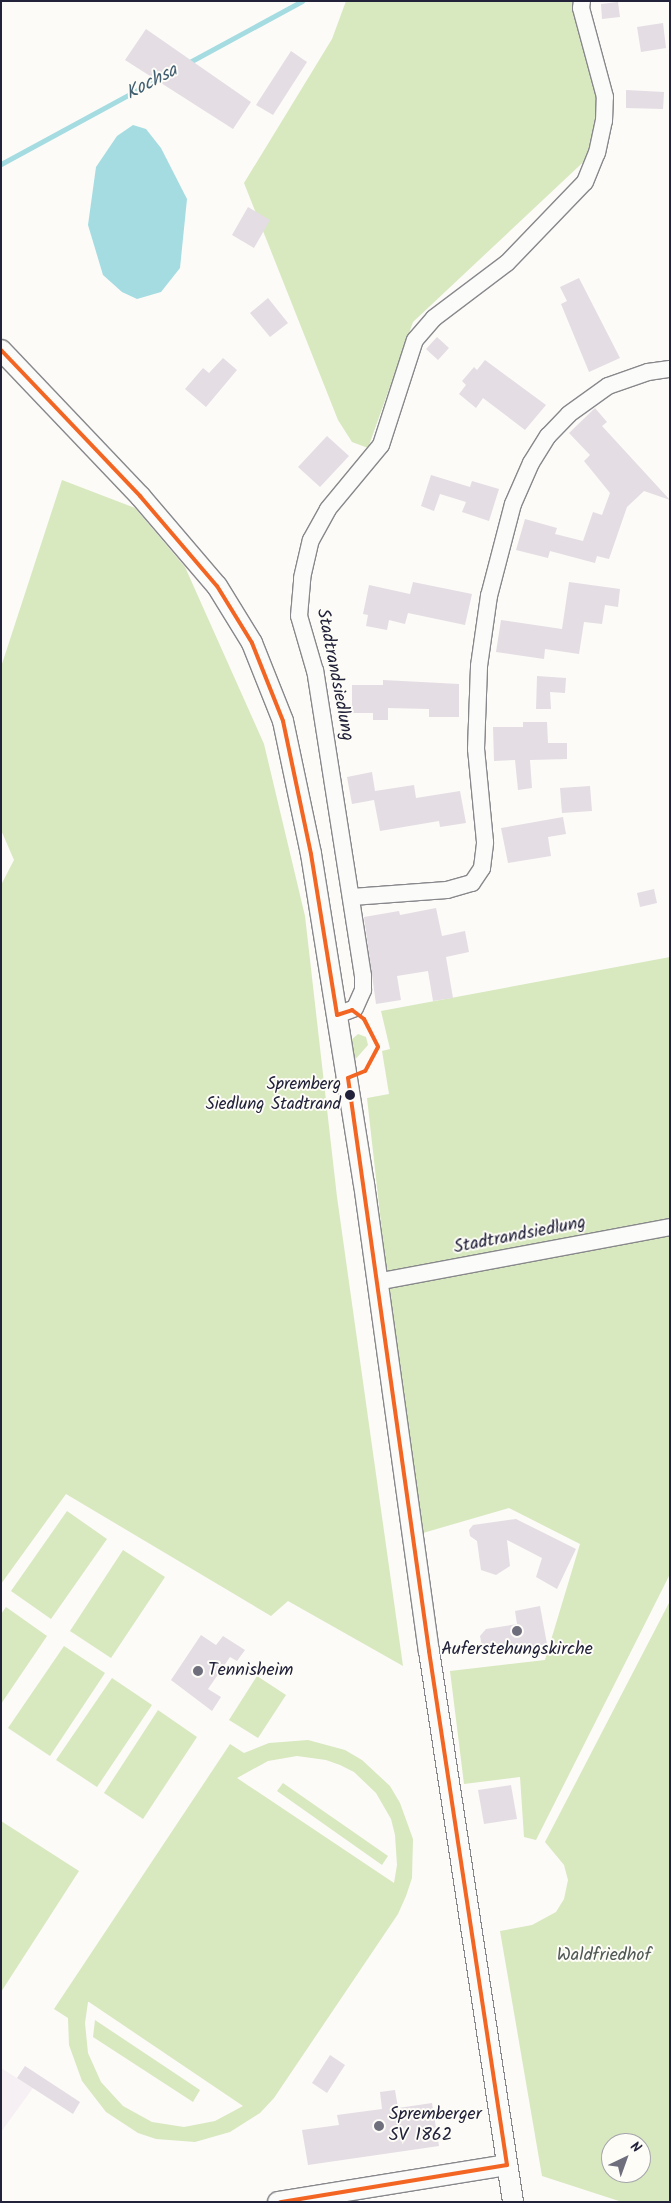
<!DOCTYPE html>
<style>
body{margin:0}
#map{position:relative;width:671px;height:2203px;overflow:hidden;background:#fcfbf8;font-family:Kalam,sans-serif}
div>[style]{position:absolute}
.built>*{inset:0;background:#f6f0f4}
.green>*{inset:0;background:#d8e8bf}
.water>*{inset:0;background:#a4dce1}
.stream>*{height:5px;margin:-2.5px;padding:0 2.5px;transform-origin:2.5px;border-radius:2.5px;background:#a4dce1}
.building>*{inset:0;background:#e4dde4}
.roads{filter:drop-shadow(1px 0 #88888c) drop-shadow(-1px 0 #88888c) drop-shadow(0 1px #88888c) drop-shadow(0 -1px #88888c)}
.minor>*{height:16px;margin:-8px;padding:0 8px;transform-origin:8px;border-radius:8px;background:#fbfbf9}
.tertiary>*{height:20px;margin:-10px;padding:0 10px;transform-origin:10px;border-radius:10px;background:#fbfbf9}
.bus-1>*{height:4px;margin:-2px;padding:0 2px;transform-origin:2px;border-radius:2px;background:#f26522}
.dots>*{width:14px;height:14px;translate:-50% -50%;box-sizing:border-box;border:2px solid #fdfcf7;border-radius:50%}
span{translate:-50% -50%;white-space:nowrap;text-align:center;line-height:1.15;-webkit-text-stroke:4px #fdfcf7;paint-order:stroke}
.bus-label{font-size:17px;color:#22223b}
.right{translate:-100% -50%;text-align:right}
.street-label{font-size:18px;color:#22223b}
.poi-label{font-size:18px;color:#22223b}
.left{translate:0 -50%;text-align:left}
.park-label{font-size:18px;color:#505955}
.water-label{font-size:19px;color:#425f72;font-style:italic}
.frame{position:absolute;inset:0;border:2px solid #22223b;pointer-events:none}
.north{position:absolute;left:601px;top:2133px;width:50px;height:50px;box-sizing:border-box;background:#fdfcf7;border:1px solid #a5a5ac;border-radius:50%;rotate:42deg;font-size:14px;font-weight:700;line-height:20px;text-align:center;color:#22223b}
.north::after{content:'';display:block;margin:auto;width:18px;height:22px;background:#6e6e7d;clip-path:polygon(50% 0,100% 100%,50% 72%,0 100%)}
</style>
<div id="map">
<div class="built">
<i style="clip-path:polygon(1px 2068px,33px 2088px,1px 2132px)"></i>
</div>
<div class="green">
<i style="clip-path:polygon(346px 1px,572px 1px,601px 101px,594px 152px,413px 322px,368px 448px,352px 442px,338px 420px,244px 183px,332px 39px)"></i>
<i style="clip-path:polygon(62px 480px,135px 508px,185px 567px,264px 744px,305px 916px,337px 1197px,403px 1666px,288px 1601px,271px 1616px,66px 1494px,1px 1584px,1px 885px,14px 860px,1px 830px,1px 667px)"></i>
<i style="clip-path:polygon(670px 957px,670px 1574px,536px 1840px,524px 1837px,520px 1777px,464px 1784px,450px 1671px,545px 1660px,580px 1544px,509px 1508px,416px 1535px,367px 1098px,389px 1094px,382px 1051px,390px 1049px,381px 1011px)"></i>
<i style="clip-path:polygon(358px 1034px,366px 1037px,368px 1045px,353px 1062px,350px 1041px)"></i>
<i style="clip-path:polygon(67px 1511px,107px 1539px,51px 1619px,11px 1591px)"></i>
<i style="clip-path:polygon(123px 1550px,165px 1577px,111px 1658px,70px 1631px)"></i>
<i style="clip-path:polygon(evenodd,670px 1601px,670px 2202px,622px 2202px,542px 2176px,500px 1931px,532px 1925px,556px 1912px,564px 1899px,568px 1880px,564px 1865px,545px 1842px,670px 1601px,611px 2143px,641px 2143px,641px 2173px,611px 2173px,611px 2143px)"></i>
<i style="clip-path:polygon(6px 1607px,47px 1636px,1px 1704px,1px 1614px)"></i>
<i style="clip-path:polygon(64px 1646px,105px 1673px,50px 1756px,8px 1728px)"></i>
<i style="clip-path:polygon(257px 1676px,286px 1695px,258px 1738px,229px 1720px)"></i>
<i style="clip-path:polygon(112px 1678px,152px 1705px,97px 1787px,56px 1760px)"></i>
<i style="clip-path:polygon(158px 1710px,197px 1737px,143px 1819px,104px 1793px)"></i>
<i style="clip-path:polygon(evenodd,308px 1740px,345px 1750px,362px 1760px,390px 1786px,400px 1803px,413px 1839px,412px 1878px,406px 1896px,398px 1914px,274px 2098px,260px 2113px,230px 2132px,195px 2142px,156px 2139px,138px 2133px,106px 2112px,82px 2081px,69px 2045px,68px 2018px,54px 2009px,230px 1744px,244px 1753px,269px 1743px,308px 1740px,297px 1756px,326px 1760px,340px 1765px,354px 1772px,376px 1793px,391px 1819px,395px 1835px,397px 1865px,394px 1883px,237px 1778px,268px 1761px,297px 1756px,308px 1740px,88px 2002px,89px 2002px,243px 2106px,215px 2121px,184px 2127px,152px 2122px,123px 2106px,101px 2082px,88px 2053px,85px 2023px,88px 2002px)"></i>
<i style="clip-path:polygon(283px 1783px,388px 1856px,382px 1865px,277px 1791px)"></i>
<i style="clip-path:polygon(1px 1821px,79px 1871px,1px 1992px)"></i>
<i style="clip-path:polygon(95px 2020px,200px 2090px,193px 2102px,93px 2037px)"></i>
</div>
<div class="water">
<i style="clip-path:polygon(133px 125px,146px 129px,161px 148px,187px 199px,180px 268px,161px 292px,137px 299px,122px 292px,103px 275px,88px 225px,96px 167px,117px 136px)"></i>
</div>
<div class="stream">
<i style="left:186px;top:64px;width:132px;rotate:-28.5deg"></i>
<i style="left:1px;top:164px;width:182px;rotate:-28.5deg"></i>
</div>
<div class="building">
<i style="clip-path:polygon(618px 2px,620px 17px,602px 19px,601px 4px)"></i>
<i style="clip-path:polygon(663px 23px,666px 48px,641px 52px,637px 27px)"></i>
<i style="clip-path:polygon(146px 29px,251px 102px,233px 129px,125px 60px)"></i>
<i style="clip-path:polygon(291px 51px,307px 62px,273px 115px,256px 105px)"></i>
<i style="clip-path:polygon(626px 90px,664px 92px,663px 109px,626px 108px)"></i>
<i style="clip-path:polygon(248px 207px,270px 220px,254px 248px,232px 235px)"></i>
<i style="clip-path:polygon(579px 278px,620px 358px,589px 372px,561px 304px,567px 301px,560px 287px)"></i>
<i style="clip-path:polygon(268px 298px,288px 323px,270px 337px,250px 313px)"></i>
<i style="clip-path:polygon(437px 337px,449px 348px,438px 360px,426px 349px)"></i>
<i style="clip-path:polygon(223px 358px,237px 370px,206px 407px,185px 389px,203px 368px,209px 373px)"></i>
<i style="clip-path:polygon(485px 360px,546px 405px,525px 430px,483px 398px,476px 408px,459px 394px,466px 385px,462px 381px,474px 367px,477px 370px)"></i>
<i style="clip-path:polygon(595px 408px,607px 422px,602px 426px,670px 500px,644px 491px,627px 507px,609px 559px,597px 556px,595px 563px,550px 551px,548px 558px,516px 550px,525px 519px,557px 528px,555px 534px,583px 541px,593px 512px,602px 515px,610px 493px,584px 461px,590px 455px,569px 433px)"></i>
<i style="clip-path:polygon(327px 436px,349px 456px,320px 487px,298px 467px)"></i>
<i style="clip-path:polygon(431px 475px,470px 487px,472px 481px,499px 489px,489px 521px,462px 512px,466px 502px,440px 494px,434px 511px,421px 506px)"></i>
<i style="clip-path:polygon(413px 582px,472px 594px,465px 625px,408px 613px,405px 624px,389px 620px,387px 630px,366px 626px,368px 615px,363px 614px,369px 585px,410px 594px)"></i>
<i style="clip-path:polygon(569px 582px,620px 589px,618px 607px,605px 605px,602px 624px,584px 622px,579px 654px,545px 649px,544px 659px,496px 652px,501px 620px,562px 629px)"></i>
<i style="clip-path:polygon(537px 676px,566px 678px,565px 693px,550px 692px,551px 709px,536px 709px)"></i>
<i style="clip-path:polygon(383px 680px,459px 684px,459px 717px,429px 717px,429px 709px,388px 708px,388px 720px,373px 720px,373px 713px,352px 713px,352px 685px,383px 685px)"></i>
<i style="clip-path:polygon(523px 722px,547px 722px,548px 743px,567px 743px,567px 759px,530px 760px,532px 788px,518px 790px,515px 760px,494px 761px,493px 727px,523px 727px)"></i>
<i style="clip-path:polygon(372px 772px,375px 791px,414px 785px,416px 798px,460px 791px,466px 823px,440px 827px,439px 821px,380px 831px,374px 800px,352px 804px,347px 777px)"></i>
<i style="clip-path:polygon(590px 786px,592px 811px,562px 813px,560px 788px)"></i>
<i style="clip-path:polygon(563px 817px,566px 834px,548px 837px,551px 856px,508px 863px,501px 828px)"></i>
<i style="clip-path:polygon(654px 889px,657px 903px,640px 907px,637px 893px)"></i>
<i style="clip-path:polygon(436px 908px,442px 936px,465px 931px,469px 952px,446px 957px,453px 998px,433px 1001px,428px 971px,397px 976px,401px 1000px,376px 1004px,364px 917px,399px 911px,400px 915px)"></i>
<i style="clip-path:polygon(516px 1519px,576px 1549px,557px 1589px,536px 1577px,542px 1558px,507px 1540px,510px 1566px,496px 1575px,481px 1570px,477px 1541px,470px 1536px,469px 1530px,473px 1525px)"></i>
<i style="clip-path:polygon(540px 1606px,547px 1644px,488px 1655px,483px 1651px,480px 1636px,486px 1629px,517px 1624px,515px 1611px)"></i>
<i style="clip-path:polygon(201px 1635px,216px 1645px,223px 1636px,245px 1650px,237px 1661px,230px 1657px,208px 1689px,221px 1697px,212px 1711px,171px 1680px)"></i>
<i style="clip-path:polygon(511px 1785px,517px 1819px,484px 1824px,478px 1790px)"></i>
<i style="clip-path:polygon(330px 2055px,345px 2065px,327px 2093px,312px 2083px)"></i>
<i style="clip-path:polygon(25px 2066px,80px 2102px,73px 2114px,17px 2078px)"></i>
<i style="clip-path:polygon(395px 2090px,398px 2108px,432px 2103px,439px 2146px,308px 2165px,302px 2130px,339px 2125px,337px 2115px,382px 2109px,380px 2092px)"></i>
</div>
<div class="roads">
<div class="minor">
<i style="left:352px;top:897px;width:95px;rotate:-4.2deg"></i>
<i style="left:447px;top:890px;width:26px;rotate:-16deg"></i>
<i style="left:472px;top:883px;width:18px;rotate:-56deg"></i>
<i style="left:482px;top:868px;width:26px;rotate:-83deg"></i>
<i style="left:485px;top:842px;width:93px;rotate:-95.5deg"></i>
<i style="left:476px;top:749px;width:83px;rotate:-87.9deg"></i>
<i style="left:479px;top:666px;width:71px;rotate:-81.9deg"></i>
<i style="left:489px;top:596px;width:95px;rotate:-75.4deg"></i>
<i style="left:513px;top:504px;width:45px;rotate:-66.3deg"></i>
<i style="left:531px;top:463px;width:32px;rotate:-58deg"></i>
<i style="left:548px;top:436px;width:30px;rotate:-46deg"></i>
<i style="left:569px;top:414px;width:48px;rotate:-35.7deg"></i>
<i style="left:608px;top:386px;width:42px;rotate:-19.3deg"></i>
<i style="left:648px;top:372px;width:22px;rotate:-8deg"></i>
<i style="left:337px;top:1015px;width:19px;rotate:-21deg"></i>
<i style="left:355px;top:1008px;width:20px;rotate:-66deg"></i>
<i style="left:363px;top:990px;width:14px;rotate:-90deg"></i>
<i style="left:363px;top:976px;width:309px;rotate:-98.9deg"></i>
<i style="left:315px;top:671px;width:57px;rotate:-106.2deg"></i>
<i style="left:299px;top:616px;width:38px;rotate:-85deg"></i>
<i style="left:302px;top:578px;width:39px;rotate:-77deg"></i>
<i style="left:311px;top:540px;width:35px;rotate:-61deg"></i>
<i style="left:328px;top:509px;width:83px;rotate:-50.4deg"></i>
<i style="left:381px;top:445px;width:110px;rotate:-72.1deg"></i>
<i style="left:415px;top:340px;width:29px;rotate:-49deg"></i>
<i style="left:434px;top:318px;width:91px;rotate:-37deg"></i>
<i style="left:507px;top:263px;width:112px;rotate:-46.1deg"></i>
<i style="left:585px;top:182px;width:31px;rotate:-68deg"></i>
<i style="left:597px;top:153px;width:33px;rotate:-78deg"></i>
<i style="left:604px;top:121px;width:24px;rotate:-88deg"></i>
<i style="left:605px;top:97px;width:92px;rotate:-105.1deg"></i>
<i style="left:581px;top:8px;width:7px;rotate:-82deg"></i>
<i style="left:377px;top:1282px;width:298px;rotate:-10.6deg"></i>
</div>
<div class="tertiary">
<i style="left:1px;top:350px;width:202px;rotate:46.4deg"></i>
<i style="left:140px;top:496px;width:118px;rotate:49.5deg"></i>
<i style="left:217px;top:586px;width:67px;rotate:58.4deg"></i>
<i style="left:252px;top:643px;width:84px;rotate:68.3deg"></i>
<i style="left:283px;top:721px;width:136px;rotate:78.1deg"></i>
<i style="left:311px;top:854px;width:334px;rotate:80.9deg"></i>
<i style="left:364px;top:1184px;width:472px;rotate:82.1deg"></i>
<i style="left:429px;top:1651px;width:557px;rotate:81.33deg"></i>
<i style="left:278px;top:2202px;width:232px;rotate:-9.2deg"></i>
</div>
</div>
<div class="bus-1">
<i style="left:1px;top:350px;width:202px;rotate:46.4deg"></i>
<i style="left:140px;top:496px;width:118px;rotate:49.5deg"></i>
<i style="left:217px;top:586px;width:67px;rotate:58.4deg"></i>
<i style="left:252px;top:643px;width:84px;rotate:68.3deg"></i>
<i style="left:283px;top:721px;width:136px;rotate:78.1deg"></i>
<i style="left:311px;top:854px;width:163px;rotate:80.8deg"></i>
<i style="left:337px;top:1015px;width:16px;rotate:-18deg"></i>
<i style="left:352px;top:1010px;width:15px;rotate:37deg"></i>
<i style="left:364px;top:1019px;width:31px;rotate:63deg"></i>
<i style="left:378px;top:1047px;width:27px;rotate:118deg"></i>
<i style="left:365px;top:1071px;width:18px;rotate:158deg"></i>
<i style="left:348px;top:1078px;width:579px;rotate:81.95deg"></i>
<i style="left:429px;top:1651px;width:520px;rotate:81.37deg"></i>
<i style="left:507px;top:2165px;width:230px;rotate:170.7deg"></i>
</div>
<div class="dots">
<i style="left:350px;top:1095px;background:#22223b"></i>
<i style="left:517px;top:1631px;background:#6e6e7d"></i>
<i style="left:198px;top:1671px;background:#6e6e7d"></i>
<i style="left:379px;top:2126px;background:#6e6e7d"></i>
</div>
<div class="bus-label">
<span class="right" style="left:341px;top:1095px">Spremberg<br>Siedlung Stadtrand</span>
</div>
<div class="street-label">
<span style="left:334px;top:675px;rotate:79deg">Stadtrandsiedlung</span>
<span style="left:520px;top:1236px;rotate:-11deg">Stadtrandsiedlung</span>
</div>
<div class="poi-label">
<span style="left:517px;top:1650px">Auferstehungskirche</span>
<span class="left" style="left:208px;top:1671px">Tennisheim</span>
<span class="left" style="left:389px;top:2126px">Spremberger<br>SV 1862</span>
</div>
<div class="park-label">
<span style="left:604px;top:1956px">Waldfriedhof</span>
</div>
<div class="water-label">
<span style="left:152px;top:83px;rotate:-28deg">Kochsa</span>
</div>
<div class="frame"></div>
<div class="north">N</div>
</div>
